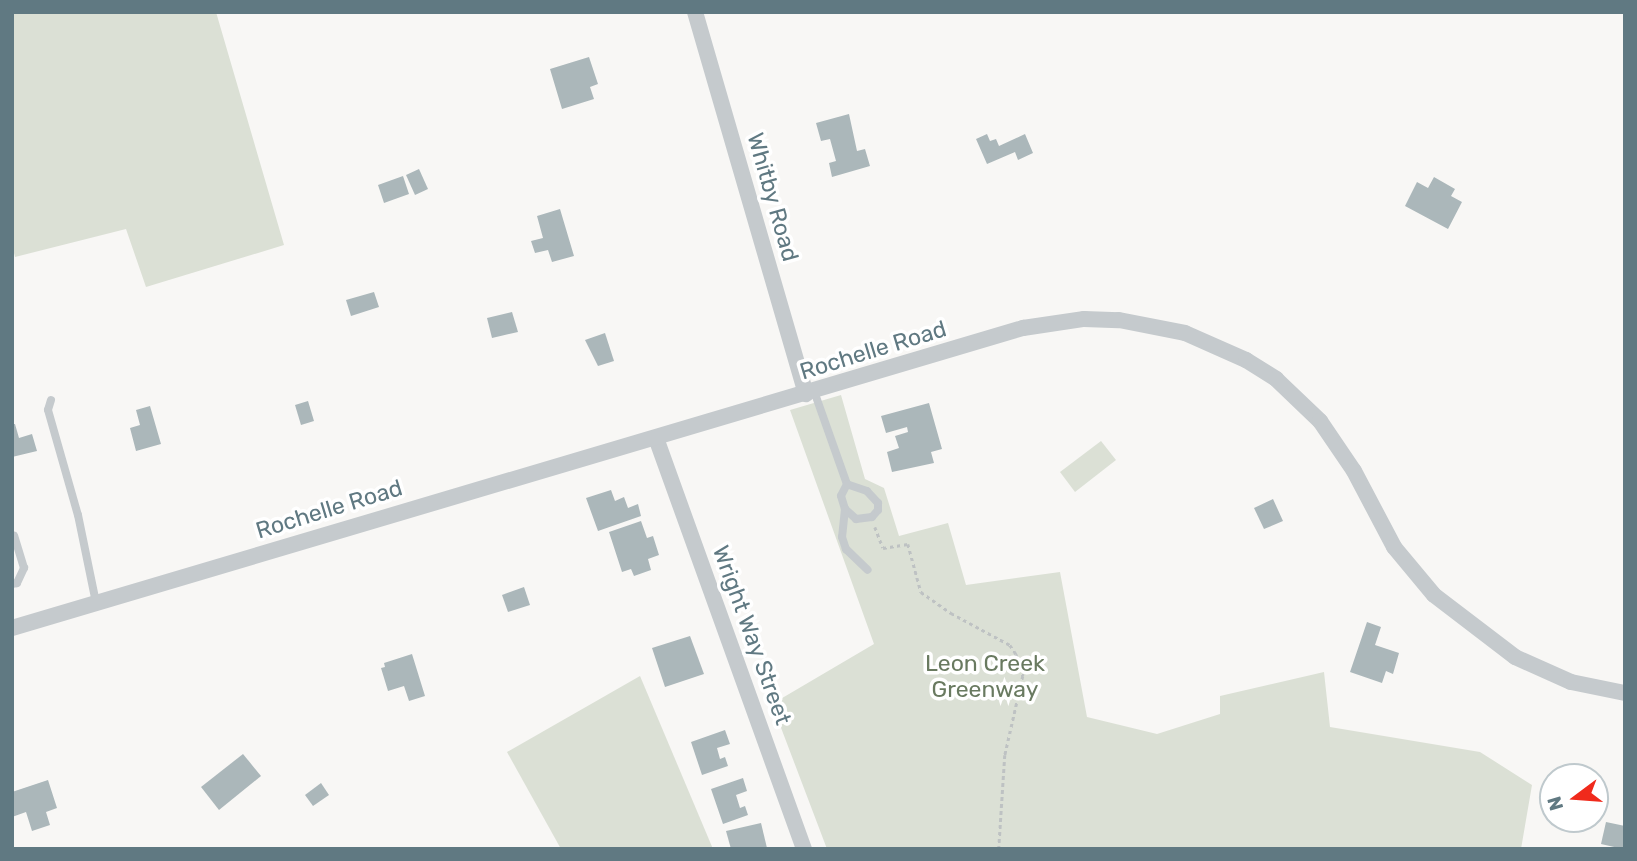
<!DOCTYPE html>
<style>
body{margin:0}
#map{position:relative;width:1637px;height:861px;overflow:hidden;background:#f8f7f5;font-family:Rubik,sans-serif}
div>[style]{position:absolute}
.green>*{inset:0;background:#dbe0d5}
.building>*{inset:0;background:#abb7ba}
.path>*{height:2.5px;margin-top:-1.25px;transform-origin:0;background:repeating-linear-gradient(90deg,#bec2c3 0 3.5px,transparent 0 7px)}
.service>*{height:8px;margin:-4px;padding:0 4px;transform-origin:4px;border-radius:4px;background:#c5cacd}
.minor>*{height:16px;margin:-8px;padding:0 8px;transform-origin:8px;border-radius:8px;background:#c5cacd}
span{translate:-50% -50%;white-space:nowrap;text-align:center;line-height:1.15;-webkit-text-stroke:7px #fff;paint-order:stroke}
.street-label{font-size:23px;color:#607982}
.park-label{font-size:23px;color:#697a60}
.frame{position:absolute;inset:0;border:14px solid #607982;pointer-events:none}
.north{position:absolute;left:1539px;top:763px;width:70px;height:70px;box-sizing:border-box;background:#fff;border:2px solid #bfc9cd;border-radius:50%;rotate:254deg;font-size:19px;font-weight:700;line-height:28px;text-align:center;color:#607982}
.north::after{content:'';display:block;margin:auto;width:24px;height:32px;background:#f02a1c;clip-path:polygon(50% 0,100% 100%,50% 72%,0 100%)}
</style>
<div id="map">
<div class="green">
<i style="clip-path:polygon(12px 12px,216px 12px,284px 245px,146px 287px,126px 229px,15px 257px,12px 245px)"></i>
<i style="clip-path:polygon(841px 395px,865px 479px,884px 488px,899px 536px,948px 523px,966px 585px,1060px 572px,1087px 717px,1157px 734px,1220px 714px,1220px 696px,1324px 672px,1330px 727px,1480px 752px,1532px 785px,1521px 849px,827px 849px,772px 704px,874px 644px,790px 410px)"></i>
<i style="clip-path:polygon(1101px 441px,1116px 460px,1075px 492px,1060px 472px)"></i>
<i style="clip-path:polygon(640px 676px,713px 849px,561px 849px,507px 752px)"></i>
</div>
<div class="building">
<i style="clip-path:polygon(589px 57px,598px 84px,590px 87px,594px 99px,562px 109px,550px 69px)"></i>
<i style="clip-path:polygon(849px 114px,857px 151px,865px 149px,870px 166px,832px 177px,829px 163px,836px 161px,830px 139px,821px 141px,816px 123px)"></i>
<i style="clip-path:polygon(987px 134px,990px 141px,996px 139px,999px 146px,1025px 134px,1033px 153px,1018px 160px,1015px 152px,987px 164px,976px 139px)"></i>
<i style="clip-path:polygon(419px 169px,428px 189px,415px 195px,406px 175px)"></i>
<i style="clip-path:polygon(403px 176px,409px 194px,384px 203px,378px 185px)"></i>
<i style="clip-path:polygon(1434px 177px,1455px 189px,1451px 196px,1462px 202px,1448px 229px,1405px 206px,1417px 182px,1428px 188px)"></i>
<i style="clip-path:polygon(560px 209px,574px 256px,552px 262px,548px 250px,535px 253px,531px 241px,543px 238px,537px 216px)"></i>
<i style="clip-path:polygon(374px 292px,379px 307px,351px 316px,346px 300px)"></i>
<i style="clip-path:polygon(512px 312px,518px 332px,492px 338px,487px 318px)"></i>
<i style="clip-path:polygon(605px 333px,614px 361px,598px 366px,585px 340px)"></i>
<i style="clip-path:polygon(308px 401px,314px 421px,301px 425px,295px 405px)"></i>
<i style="clip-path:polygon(929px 403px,942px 449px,931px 452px,934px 463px,892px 472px,887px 452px,899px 448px,895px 436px,908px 432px,907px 427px,886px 433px,881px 416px)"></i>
<i style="clip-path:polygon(150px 406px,161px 444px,136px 451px,130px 428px,140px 425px,136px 410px)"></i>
<i style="clip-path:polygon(12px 424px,15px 424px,19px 438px,32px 434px,37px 451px,12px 457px)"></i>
<i style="clip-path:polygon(611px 490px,615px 501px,624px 497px,628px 508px,638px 504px,641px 516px,598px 531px,586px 498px)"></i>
<i style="clip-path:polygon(1273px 499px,1283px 521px,1264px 529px,1254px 508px)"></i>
<i style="clip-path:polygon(641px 521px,647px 538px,653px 536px,659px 555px,648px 559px,651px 570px,634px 576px,631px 569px,622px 572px,609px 532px)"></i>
<i style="clip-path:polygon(524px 587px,530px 605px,508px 612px,502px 595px)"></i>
<i style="clip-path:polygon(1367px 622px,1381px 627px,1375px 645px,1399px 653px,1393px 674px,1386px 671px,1382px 683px,1350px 672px)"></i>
<i style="clip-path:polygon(690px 636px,704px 674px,665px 687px,652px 648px)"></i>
<i style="clip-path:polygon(412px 654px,425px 696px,409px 701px,404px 686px,388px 691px,381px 668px,385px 667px,384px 663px)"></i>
<i style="clip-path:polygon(725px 730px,730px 744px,717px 748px,720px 759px,725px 757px,728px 766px,702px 775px,691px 742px)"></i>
<i style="clip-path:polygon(243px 754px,261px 776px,219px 810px,201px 787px)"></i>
<i style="clip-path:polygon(743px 778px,747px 791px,736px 795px,740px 808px,745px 806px,748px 815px,723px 824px,711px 789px)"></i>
<i style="clip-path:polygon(48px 780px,57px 808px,46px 812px,50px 825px,32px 831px,26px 812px,12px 817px,12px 792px)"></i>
<i style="clip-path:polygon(321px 783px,329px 795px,313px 806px,305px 795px)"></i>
<i style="clip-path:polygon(1606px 822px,1625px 826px,1623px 849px,1601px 844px)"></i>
<i style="clip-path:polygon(761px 823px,767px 848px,731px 849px,726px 831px)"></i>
</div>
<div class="path">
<i style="left:875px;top:527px;width:22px;rotate:69deg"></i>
<i style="left:883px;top:548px;width:25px;rotate:-9deg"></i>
<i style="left:908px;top:544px;width:50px;rotate:74.8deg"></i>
<i style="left:921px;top:592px;width:37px;rotate:35deg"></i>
<i style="left:951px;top:613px;width:67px;rotate:28.5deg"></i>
<i style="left:1010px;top:645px;width:11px;rotate:56deg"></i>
<i style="left:1016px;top:654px;width:23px;rotate:72deg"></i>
<i style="left:1023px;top:676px;width:81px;rotate:102.8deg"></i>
<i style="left:1005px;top:755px;width:94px;rotate:93.7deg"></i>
</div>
<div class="service">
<i style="left:814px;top:391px;width:99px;rotate:70.5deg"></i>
<i style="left:847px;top:484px;width:13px;rotate:117deg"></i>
<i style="left:841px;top:496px;width:14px;rotate:73deg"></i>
<i style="left:845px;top:509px;width:15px;rotate:42deg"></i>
<i style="left:856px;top:519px;width:16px;rotate:-7deg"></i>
<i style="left:872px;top:517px;width:9px;rotate:-49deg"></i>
<i style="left:878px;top:510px;width:7px;rotate:-90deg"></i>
<i style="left:878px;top:503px;width:16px;rotate:-133deg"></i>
<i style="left:867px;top:491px;width:21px;rotate:-161deg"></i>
<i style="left:51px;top:400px;width:10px;rotate:107deg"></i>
<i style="left:48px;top:410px;width:109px;rotate:74.1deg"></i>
<i style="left:78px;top:515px;width:90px;rotate:78.4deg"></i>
<i style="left:845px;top:509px;width:28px;rotate:96deg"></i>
<i style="left:842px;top:537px;width:13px;rotate:72deg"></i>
<i style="left:846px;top:549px;width:30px;rotate:44deg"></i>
<i style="left:12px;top:584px;width:5px;rotate:-11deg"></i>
<i style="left:17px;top:583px;width:17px;rotate:-65deg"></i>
<i style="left:24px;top:568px;width:34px;rotate:-107deg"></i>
</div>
<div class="minor">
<i style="left:695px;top:12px;width:398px;rotate:73.8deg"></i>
<i style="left:656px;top:438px;width:437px;rotate:70.2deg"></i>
<i style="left:12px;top:628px;width:1055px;rotate:-16.53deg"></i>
<i style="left:1023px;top:328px;width:62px;rotate:-8.4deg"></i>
<i style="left:1084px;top:319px;width:35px;rotate:2deg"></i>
<i style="left:1119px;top:320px;width:67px;rotate:11.1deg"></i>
<i style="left:1185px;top:333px;width:67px;rotate:23.9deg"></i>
<i style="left:1246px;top:360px;width:36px;rotate:32deg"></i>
<i style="left:1276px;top:379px;width:61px;rotate:43.7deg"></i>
<i style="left:1320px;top:421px;width:60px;rotate:55.8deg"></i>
<i style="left:1354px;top:471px;width:86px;rotate:62.2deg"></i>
<i style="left:1394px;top:547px;width:62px;rotate:50.2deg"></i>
<i style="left:1434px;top:595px;width:102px;rotate:37.4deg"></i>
<i style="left:1515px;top:657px;width:61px;rotate:24.1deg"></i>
<i style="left:1571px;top:682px;width:55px;rotate:11.5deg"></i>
</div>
<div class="street-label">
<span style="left:773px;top:197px;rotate:74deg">Whitby Road</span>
<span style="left:873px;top:350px;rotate:-17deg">Rochelle Road</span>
<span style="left:329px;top:509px;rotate:-17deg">Rochelle Road</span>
<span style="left:752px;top:635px;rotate:70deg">Wright Way Street</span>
</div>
<div class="park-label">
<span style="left:985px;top:676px">Leon Creek<br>Greenway</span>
</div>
<div class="frame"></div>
<div class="north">N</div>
</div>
